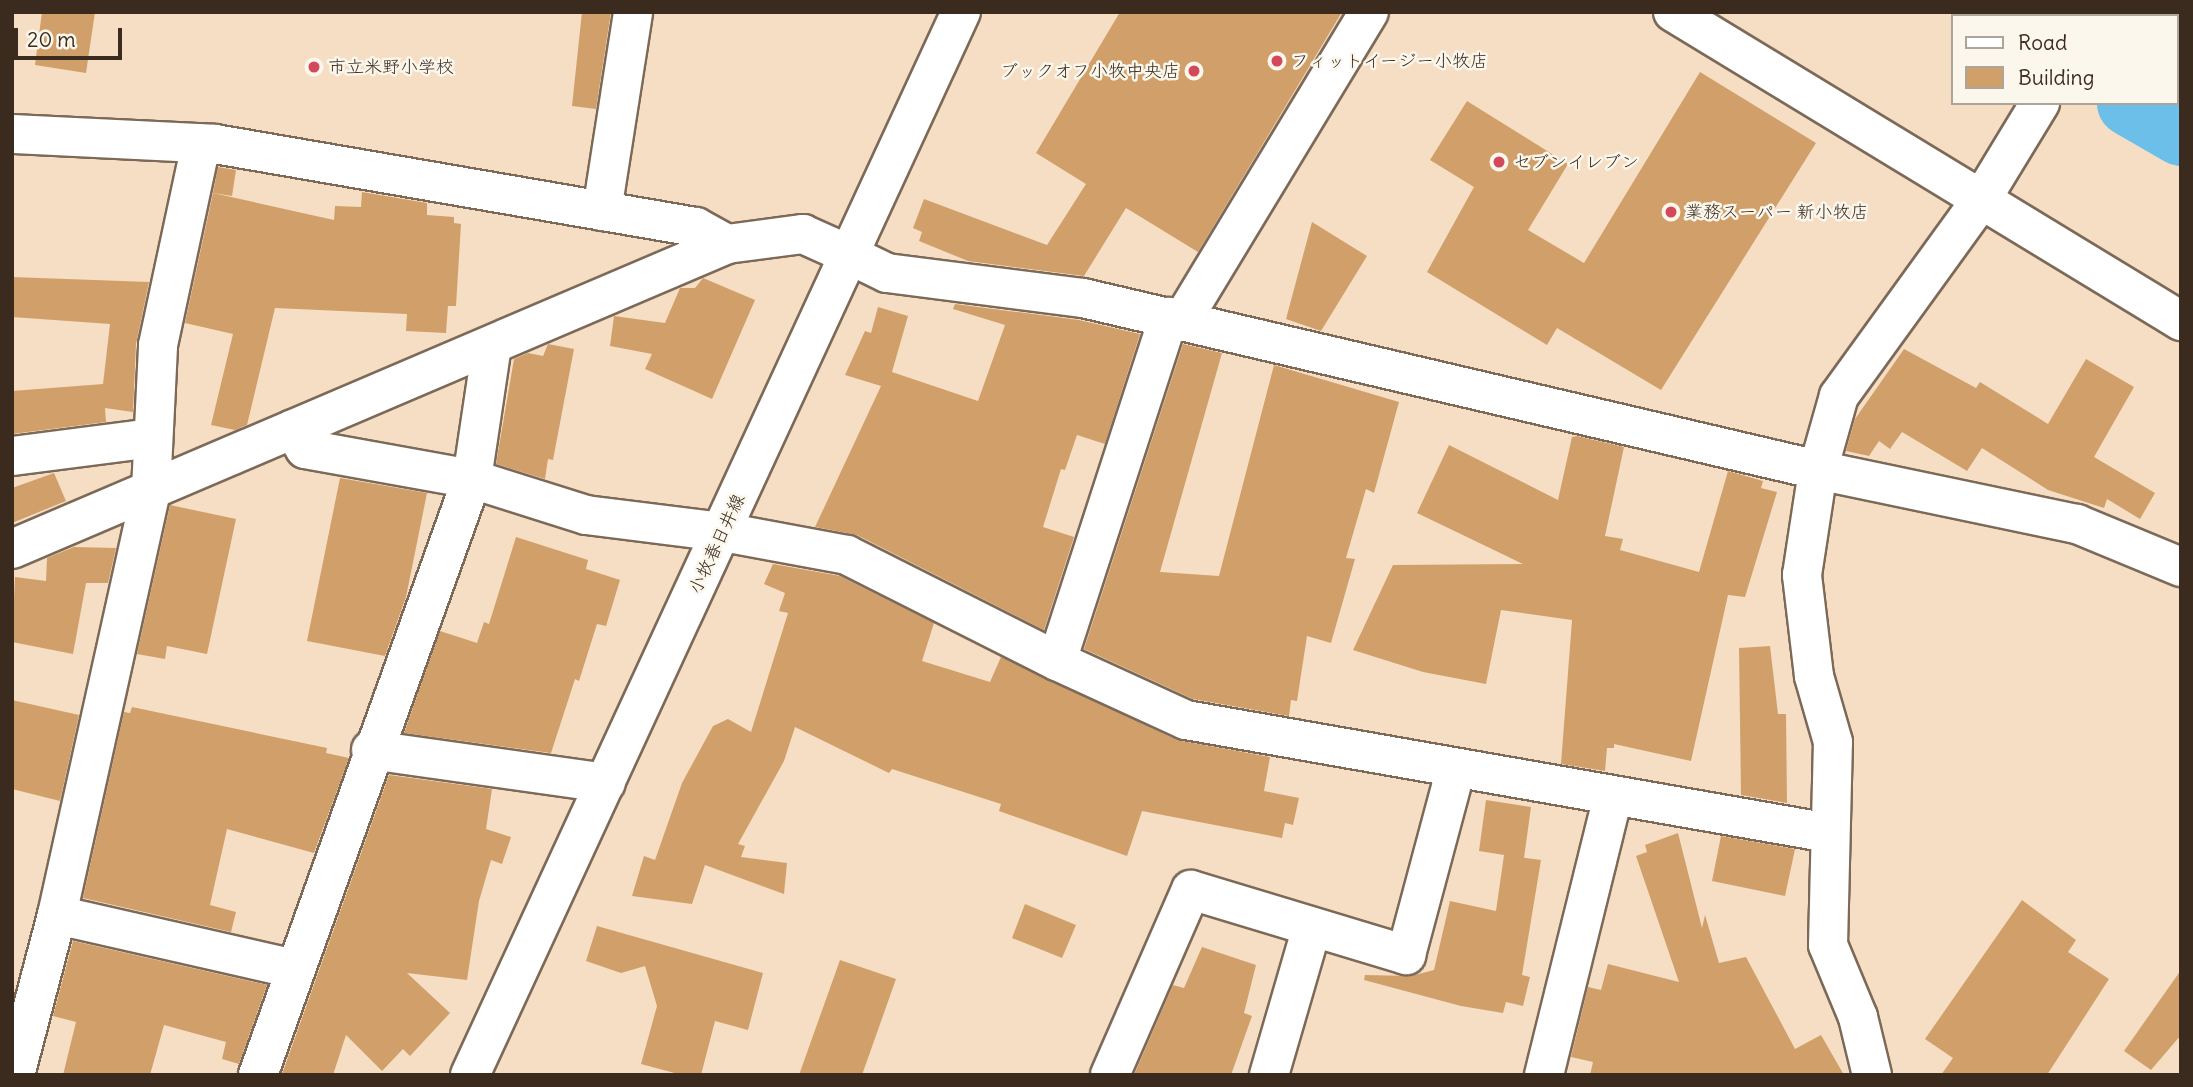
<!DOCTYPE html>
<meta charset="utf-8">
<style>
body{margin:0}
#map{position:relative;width:2193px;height:1087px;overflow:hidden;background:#f5dec3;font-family:Delius,"Klee One",sans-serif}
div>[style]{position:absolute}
.river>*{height:65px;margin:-32.5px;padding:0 32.5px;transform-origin:32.5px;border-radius:32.5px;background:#6cbfe8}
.building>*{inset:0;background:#d1a06a}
.roads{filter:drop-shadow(2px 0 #7c6958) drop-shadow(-2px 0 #7c6958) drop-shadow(0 2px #7c6958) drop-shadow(0 -2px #7c6958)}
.street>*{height:38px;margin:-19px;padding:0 19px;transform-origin:19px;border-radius:19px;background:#fff}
.secondary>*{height:38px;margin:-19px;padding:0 19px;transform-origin:19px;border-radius:19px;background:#fff}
.dots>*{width:19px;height:19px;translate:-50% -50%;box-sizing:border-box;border:4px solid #fbf7ec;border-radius:50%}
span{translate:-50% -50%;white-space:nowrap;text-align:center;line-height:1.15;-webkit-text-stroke:5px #fbf7ec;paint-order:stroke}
.poi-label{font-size:18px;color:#3b2a1e}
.left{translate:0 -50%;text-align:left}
.right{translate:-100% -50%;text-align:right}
.street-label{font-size:18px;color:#3b2a1e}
.frame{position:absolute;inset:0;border:14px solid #3b2a1e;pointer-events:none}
.legend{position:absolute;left:1951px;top:14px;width:228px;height:91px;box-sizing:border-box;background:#fbf7ec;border:2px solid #aea59a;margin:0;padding:9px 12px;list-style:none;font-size:21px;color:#3b2a1e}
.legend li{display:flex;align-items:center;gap:14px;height:35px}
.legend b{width:35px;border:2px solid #aea59a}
.scale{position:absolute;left:14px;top:28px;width:108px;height:32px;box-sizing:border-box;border:4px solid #3b2a1e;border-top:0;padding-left:9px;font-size:21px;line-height:24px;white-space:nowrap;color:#3b2a1e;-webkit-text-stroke:5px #fbf7ec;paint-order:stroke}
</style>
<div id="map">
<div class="river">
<i style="left:1985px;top:12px;width:7px;rotate:34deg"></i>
<i style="left:2129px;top:103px;width:60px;rotate:30deg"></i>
</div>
<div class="building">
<i style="clip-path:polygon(42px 12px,95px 12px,86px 73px,35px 65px)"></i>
<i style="clip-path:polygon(582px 12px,611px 12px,596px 109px,572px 106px)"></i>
<i style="clip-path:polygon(1120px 12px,1342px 12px,1198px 252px,1126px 208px,1084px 276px,968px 261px,919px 241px,922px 232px,913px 228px,924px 199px,1047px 245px,1086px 184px,1036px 153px)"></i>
<i style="clip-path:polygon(1700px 72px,1816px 143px,1661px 390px,1557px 328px,1547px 345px,1427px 272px,1474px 187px,1430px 160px,1467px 101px,1568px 164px,1528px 230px,1584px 263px)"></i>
<i style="clip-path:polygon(218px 167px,236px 170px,232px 196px,213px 193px)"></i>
<i style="clip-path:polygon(362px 192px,427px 203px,427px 215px,454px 217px,454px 223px,461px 224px,456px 306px,448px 306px,446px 333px,406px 331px,407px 314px,275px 308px,247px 425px,235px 430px,211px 425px,233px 334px,185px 323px,213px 193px,334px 220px,335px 206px,361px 207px)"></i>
<i style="clip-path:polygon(1312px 222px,1367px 256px,1321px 331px,1286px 319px)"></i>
<i style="clip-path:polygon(12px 277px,149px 282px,136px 344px,133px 412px,105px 408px,106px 422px,12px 434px,12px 391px,103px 384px,110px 324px,12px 317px)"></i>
<i style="clip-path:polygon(703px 278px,755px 300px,712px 399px,645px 369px,652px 354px,610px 346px,614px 316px,665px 323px,680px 288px,695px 288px)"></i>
<i style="clip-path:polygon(955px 304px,1079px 320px,1140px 334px,1105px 444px,1077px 435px,1065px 470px,1061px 469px,1043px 527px,1074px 537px,1044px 630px,857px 535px,815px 527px,881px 386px,845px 375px,865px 331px,871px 333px,878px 307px,908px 316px,892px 372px,978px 401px,1005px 325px,953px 309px)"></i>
<i style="clip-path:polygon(548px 344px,574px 349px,553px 460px,548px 459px,545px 479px,496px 464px,514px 359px,528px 353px,543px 356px)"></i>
<i style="clip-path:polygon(1183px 344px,1222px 353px,1160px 572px,1219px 576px,1274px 365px,1399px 402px,1374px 493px,1366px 489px,1346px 558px,1355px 559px,1331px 643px,1307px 636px,1297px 701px,1291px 700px,1289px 716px,1193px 699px,1084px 649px)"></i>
<i style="clip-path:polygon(1904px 349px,1976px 388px,1980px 382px,2048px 424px,2086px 359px,2134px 387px,2094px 457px,2155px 493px,2140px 519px,2107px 499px,2104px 508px,2048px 490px,1982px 448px,1967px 471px,1902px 432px,1890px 449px,1879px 441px,1869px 456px,1846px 451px,1855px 419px)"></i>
<i style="clip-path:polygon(1577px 436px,1624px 447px,1605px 536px,1623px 539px,1620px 550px,1699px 572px,1728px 471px,1763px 481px,1761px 488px,1777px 492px,1745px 597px,1728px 595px,1691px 761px,1614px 744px,1614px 748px,1607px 748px,1605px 771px,1561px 764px,1572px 620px,1501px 610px,1486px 684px,1423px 672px,1353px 650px,1393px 565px,1523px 564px,1417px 513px,1449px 445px,1558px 500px,1572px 437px)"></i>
<i style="clip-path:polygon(54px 473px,66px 501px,12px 523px,12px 488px)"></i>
<i style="clip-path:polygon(340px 478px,427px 493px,406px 597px,385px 656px,307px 641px)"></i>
<i style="clip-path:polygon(170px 505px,236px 519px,207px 654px,167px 646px,165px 659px,137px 654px)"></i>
<i style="clip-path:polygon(516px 537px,588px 560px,586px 569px,620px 580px,606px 626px,597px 624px,579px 681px,575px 679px,551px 753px,404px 733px,440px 631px,477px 643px,484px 622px,489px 624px)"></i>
<i style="clip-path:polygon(74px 547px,116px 548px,108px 583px,86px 583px,73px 654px,12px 642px,15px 577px,46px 581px,47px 558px)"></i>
<i style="clip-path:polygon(773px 564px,840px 576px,934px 623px,922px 661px,990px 682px,1001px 657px,1177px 740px,1270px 757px,1264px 791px,1299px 798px,1293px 825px,1285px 823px,1282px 838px,1142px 811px,1127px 856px,999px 811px,1001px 804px,892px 769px,889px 773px,795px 727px,784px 761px,738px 844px,745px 846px,741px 857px,787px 863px,784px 894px,705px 865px,692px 904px,632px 896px,644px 856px,655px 860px,682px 783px,713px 726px,728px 719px,751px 732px,788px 613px,779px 611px,785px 593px,764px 584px)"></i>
<i style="clip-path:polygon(1770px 646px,1778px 714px,1786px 714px,1787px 803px,1741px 795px,1739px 648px)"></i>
<i style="clip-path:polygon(12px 700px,79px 715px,60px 801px,12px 789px)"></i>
<i style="clip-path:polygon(132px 707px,327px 748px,326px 753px,349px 758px,314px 853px,227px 829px,210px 905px,236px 912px,231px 932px,83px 898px,124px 712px,130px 713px)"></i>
<i style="clip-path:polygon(389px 775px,492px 789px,486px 829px,511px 837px,502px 864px,491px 860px,479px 901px,467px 980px,407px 973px,450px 1013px,410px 1056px,403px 1049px,382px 1071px,346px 1035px,333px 1075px,282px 1074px)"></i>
<i style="clip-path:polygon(1486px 800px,1531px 807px,1524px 858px,1519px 857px,1541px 860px,1522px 975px,1530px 977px,1523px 1006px,1506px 1002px,1503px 1013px,1461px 1006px,1364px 980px,1365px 975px,1411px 976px,1434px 970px,1450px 901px,1496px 911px,1504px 855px,1479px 851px)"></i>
<i style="clip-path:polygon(1678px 833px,1702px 928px,1705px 915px,1719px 963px,1746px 957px,1795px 1049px,1821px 1035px,1844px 1075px,1590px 1075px,1593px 1062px,1571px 1057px,1588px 987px,1601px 990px,1608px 964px,1679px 982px,1636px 856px,1647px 852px,1645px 845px)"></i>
<i style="clip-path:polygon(1721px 836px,1795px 849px,1785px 896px,1712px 881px)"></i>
<i style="clip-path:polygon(2022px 900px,2076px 940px,2068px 952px,2109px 979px,2047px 1075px,1941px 1075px,1953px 1058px,1925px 1039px)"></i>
<i style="clip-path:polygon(1025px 904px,1076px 925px,1062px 958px,1012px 938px)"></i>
<i style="clip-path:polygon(597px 926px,763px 973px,748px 1030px,715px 1021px,701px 1075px,682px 1075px,641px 1064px,657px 1006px,645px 966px,621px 973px,586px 961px)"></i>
<i style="clip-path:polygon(73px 941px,267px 985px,239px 1064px,222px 1059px,226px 1042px,164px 1025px,150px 1075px,63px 1075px,76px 1022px,53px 1016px)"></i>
<i style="clip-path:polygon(1202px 947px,1256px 965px,1244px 1013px,1252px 1016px,1231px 1075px,1134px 1075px,1173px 985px,1184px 988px)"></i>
<i style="clip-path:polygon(840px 960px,896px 979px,862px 1075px,799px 1075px)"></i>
<i style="clip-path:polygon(2181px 970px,2181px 1035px,2151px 1070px,2124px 1051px)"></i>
</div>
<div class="roads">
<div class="street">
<i style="left:2093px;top:16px;width:4px;rotate:-63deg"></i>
<i style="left:12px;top:134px;width:203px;rotate:2.8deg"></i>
<i style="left:215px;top:144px;width:488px;rotate:9.8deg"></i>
<i style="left:696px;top:227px;width:35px;rotate:29deg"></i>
<i style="left:602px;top:211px;width:201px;rotate:-81.1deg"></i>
<i style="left:852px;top:256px;width:39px;rotate:26deg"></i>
<i style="left:887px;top:273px;width:198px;rotate:7.3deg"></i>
<i style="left:1083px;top:298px;width:755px;rotate:13.17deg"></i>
<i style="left:1818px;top:470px;width:265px;rotate:11.8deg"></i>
<i style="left:2077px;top:524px;width:113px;rotate:22.5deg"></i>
<i style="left:1183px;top:319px;width:359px;rotate:-58.8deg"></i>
<i style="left:293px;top:429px;width:23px;rotate:59deg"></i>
<i style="left:305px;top:449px;width:170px;rotate:10.2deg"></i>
<i style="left:472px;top:479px;width:120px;rotate:17.5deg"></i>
<i style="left:586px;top:515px;width:138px;rotate:7.1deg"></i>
<i style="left:723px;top:532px;width:126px;rotate:10.5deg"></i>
<i style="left:847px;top:555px;width:235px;rotate:26.8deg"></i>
<i style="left:1057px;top:661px;width:142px;rotate:24.6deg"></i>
<i style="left:1186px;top:720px;width:653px;rotate:9.97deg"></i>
<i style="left:12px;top:456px;width:141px;rotate:-7.3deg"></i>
<i style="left:1057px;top:661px;width:362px;rotate:-72deg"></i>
<i style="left:371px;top:750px;width:237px;rotate:8deg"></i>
<i style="left:57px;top:915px;width:244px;rotate:12.8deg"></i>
<i style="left:15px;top:1075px;width:165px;rotate:-75.3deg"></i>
<i style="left:57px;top:915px;width:435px;rotate:-77.5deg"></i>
<i style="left:151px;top:490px;width:145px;rotate:-87.2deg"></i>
<i style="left:158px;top:345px;width:206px;rotate:-77.9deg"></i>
<i style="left:258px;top:1075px;width:633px;rotate:-70.25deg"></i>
<i style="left:472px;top:479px;width:135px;rotate:-81.5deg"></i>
<i style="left:1110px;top:1075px;width:202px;rotate:-66.4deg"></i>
<i style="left:1191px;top:890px;width:225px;rotate:16.8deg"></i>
<i style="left:1406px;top:955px;width:193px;rotate:-75deg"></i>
<i style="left:1269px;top:1075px;width:154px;rotate:-73.8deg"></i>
<i style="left:1544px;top:1075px;width:286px;rotate:-76.1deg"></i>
<i style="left:1872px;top:1075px;width:60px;rotate:-103.6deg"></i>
<i style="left:1858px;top:1017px;width:78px;rotate:-112.6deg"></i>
<i style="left:1828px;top:945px;width:203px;rotate:-88.6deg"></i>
<i style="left:1833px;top:742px;width:69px;rotate:-106.1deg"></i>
<i style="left:1814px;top:676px;width:102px;rotate:-96.8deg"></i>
<i style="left:1802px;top:575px;width:106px;rotate:-81.3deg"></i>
<i style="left:1818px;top:470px;width:77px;rotate:-74.2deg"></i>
<i style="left:1839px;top:396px;width:242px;rotate:-54.1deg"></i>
<i style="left:1981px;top:200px;width:114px;rotate:-58.7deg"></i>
</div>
<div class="secondary">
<i style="left:1673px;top:12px;width:595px;rotate:31.31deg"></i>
<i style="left:12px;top:549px;width:777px;rotate:-23.1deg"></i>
<i style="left:727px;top:244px;width:77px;rotate:-7.5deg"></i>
<i style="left:803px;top:234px;width:54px;rotate:24.2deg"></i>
<i style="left:470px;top:1075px;width:1171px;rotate:-65.21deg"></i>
</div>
</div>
<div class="dots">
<i style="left:1277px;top:61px;background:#d1495b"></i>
<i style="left:314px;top:67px;background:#d1495b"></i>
<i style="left:1194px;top:71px;background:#d1495b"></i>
<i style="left:1499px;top:162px;background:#d1495b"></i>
<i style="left:1671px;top:212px;background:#d1495b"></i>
</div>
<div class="poi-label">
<span class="left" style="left:1291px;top:61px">フィットイージー小牧店</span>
<span class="left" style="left:328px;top:67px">市立米野小学校</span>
<span class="right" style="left:1180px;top:71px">ブックオフ小牧中央店</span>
<span class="left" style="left:1513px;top:162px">セブンイレブン</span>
<span class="left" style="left:1685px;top:212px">業務スーパー 新小牧店</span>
</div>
<div class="street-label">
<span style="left:717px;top:544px;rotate:-65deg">小牧春日井線</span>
</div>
<div class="frame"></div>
<ul class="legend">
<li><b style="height:9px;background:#fff"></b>Road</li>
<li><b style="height:19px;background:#d1a06a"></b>Building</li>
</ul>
<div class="scale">20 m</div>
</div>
